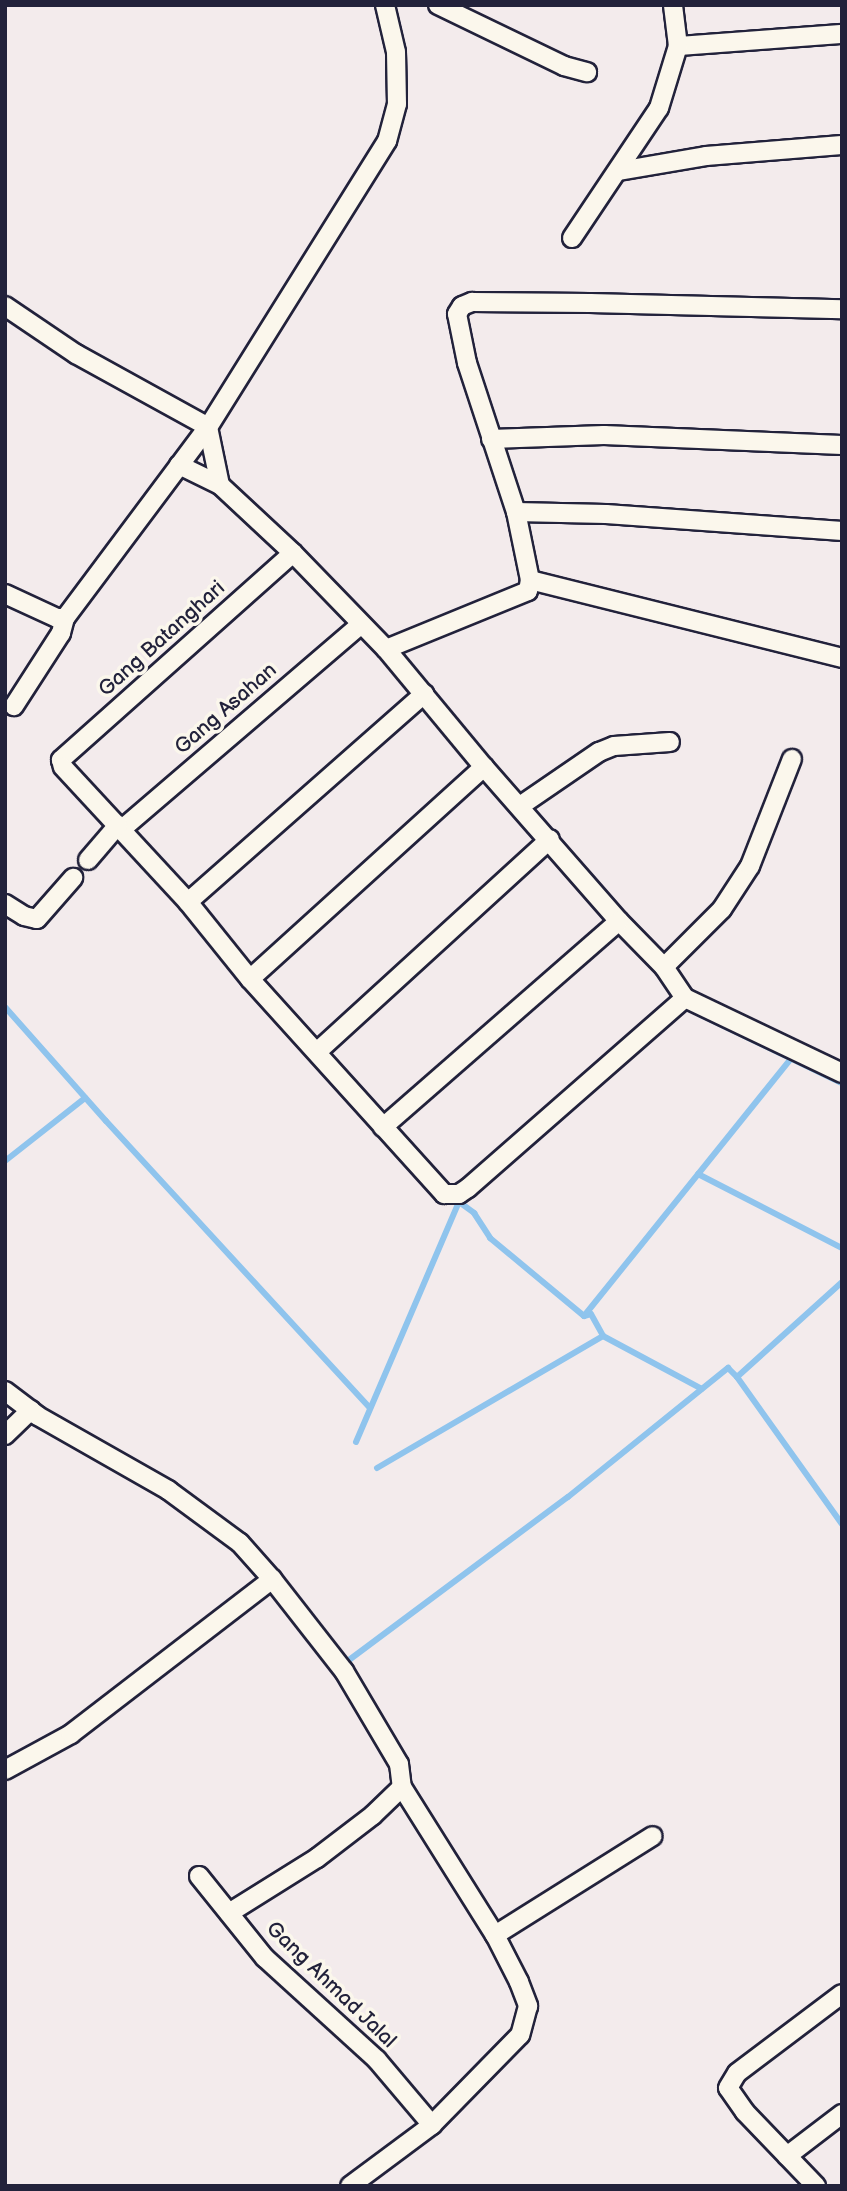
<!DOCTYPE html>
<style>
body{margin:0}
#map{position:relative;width:847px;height:2191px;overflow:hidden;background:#f3ebec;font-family:"Balsamiq Sans",sans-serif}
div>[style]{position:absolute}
.stream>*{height:6px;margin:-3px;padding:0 3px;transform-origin:3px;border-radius:3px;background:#8fc4ed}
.roads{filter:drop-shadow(2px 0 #22223b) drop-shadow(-2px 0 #22223b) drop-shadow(0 2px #22223b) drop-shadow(0 -2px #22223b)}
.street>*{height:18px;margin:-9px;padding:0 9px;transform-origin:9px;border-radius:9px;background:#fbf7ec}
span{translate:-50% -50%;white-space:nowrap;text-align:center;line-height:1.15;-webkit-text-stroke:7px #fbf7ec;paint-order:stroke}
.street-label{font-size:21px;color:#22223b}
.frame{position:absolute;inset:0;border:7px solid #22223b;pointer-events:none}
</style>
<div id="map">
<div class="stream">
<i style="left:5px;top:1007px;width:152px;rotate:48.5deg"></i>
<i style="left:106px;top:1121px;width:390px;rotate:47.4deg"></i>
<i style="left:699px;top:1014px;width:159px;rotate:25.8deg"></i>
<i style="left:5px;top:1161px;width:102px;rotate:-38.2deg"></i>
<i style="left:698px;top:1174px;width:162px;rotate:27.2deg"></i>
<i style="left:455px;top:1199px;width:24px;rotate:36deg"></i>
<i style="left:474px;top:1213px;width:30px;rotate:57deg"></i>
<i style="left:490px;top:1238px;width:122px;rotate:39.7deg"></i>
<i style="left:584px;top:1316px;width:7px;rotate:-16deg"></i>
<i style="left:591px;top:1314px;width:25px;rotate:61deg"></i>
<i style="left:603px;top:1336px;width:112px;rotate:28.2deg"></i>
<i style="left:584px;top:1316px;width:330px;rotate:-51.2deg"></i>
<i style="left:737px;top:1377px;width:181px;rotate:54.5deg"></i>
<i style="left:356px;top:1442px;width:261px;rotate:-66.8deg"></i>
<i style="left:377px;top:1468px;width:262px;rotate:-30.3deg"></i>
<i style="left:345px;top:1663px;width:278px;rotate:-36.7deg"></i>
<i style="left:568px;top:1497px;width:206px;rotate:-38.9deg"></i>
<i style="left:728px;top:1368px;width:13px;rotate:45deg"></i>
<i style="left:737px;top:1377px;width:142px;rotate:-42.1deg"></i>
</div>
<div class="roads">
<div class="street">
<i style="left:385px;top:5px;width:48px;rotate:76.8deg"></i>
<i style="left:396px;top:52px;width:52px;rotate:88.9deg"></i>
<i style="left:397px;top:104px;width:38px;rotate:105deg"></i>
<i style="left:387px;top:141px;width:337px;rotate:122deg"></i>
<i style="left:208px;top:427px;width:59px;rotate:78.3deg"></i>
<i style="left:220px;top:485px;width:100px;rotate:43deg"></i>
<i style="left:293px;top:553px;width:134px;rotate:45.9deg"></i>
<i style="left:386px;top:649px;width:153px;rotate:50.3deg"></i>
<i style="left:484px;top:767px;width:205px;rotate:48.8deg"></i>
<i style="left:619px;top:921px;width:64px;rotate:45.6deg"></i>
<i style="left:664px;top:967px;width:37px;rotate:56deg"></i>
<i style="left:685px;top:998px;width:174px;rotate:25.5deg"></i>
<i style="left:438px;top:5px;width:140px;rotate:25.8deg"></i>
<i style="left:564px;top:66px;width:24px;rotate:15deg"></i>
<i style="left:678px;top:46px;width:164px;rotate:-4.2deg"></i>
<i style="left:619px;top:171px;width:88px;rotate:-9.8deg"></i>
<i style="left:706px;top:156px;width:136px;rotate:-4.6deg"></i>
<i style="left:572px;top:238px;width:156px;rotate:-56.2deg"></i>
<i style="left:659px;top:108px;width:65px;rotate:-73deg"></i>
<i style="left:678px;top:46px;width:41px;rotate:-97deg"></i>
<i style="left:5px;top:306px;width:86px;rotate:34.1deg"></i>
<i style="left:76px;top:354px;width:151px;rotate:28.9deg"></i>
<i style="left:208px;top:427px;width:239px;rotate:126.8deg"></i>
<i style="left:65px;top:618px;width:16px;rotate:105deg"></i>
<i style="left:61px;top:633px;width:87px;rotate:122.8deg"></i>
<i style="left:491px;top:439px;width:113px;rotate:-2deg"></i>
<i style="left:604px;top:435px;width:238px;rotate:2.4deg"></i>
<i style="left:179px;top:465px;width:46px;rotate:26deg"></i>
<i style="left:516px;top:512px;width:90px;rotate:1.3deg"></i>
<i style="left:606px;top:514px;width:237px;rotate:4.1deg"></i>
<i style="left:293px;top:553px;width:311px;rotate:138.3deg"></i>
<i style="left:61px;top:760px;width:7px;rotate:74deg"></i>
<i style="left:63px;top:767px;width:184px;rotate:47.2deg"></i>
<i style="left:188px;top:902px;width:99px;rotate:51.2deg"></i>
<i style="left:250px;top:979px;width:290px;rotate:47.9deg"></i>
<i style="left:444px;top:1194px;width:15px"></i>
<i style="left:459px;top:1194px;width:11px;rotate:-34deg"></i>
<i style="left:468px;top:1188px;width:288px;rotate:-41.2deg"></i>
<i style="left:530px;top:580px;width:322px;rotate:14deg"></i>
<i style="left:5px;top:594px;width:57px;rotate:24.8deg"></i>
<i style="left:57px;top:618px;width:8px"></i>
<i style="left:386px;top:649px;width:153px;rotate:-22.2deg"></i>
<i style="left:528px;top:591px;width:11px;rotate:-80deg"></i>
<i style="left:530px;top:580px;width:69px;rotate:-101.6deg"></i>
<i style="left:516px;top:512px;width:157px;rotate:-108.2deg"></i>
<i style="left:467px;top:363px;width:50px;rotate:-101.5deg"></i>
<i style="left:457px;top:314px;width:9px;rotate:-58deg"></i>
<i style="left:462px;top:306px;width:11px;rotate:-22deg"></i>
<i style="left:472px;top:302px;width:118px;rotate:0.5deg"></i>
<i style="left:590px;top:303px;width:252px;rotate:1.4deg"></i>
<i style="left:520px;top:806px;width:96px;rotate:-34.4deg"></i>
<i style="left:599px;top:752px;width:16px;rotate:-22deg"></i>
<i style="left:614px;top:746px;width:56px;rotate:-4.1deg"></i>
<i style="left:122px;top:829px;width:313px;rotate:-40.6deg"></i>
<i style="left:88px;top:860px;width:46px;rotate:-49.4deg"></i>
<i style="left:188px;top:902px;width:315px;rotate:-41.4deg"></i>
<i style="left:5px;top:904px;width:22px;rotate:32deg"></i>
<i style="left:24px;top:916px;width:13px;rotate:13deg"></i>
<i style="left:37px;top:919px;width:55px;rotate:-48.7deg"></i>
<i style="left:664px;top:967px;width:82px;rotate:-45deg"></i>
<i style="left:722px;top:909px;width:51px;rotate:-56.9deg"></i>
<i style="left:750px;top:866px;width:115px;rotate:-68.6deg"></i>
<i style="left:250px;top:979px;width:316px;rotate:-42.2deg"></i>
<i style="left:318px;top:1051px;width:314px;rotate:-42.4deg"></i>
<i style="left:383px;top:1127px;width:313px;rotate:-41.1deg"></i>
<i style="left:5px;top:1391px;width:41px;rotate:37.1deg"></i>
<i style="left:38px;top:1416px;width:150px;rotate:29.6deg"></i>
<i style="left:168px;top:1490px;width:89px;rotate:36.4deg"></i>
<i style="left:240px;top:1543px;width:48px;rotate:48.4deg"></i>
<i style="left:272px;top:1579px;width:117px;rotate:52deg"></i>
<i style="left:344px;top:1671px;width:108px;rotate:59.4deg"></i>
<i style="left:399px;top:1764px;width:23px;rotate:83deg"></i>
<i style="left:402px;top:1787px;width:175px;rotate:57.9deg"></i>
<i style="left:495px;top:1935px;width:53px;rotate:62.9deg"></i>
<i style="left:519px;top:1982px;width:26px;rotate:69deg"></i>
<i style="left:528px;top:2006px;width:30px;rotate:105deg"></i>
<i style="left:520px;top:2035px;width:126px;rotate:134.4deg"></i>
<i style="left:432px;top:2125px;width:102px;rotate:143.4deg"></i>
<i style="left:5px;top:1435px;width:36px;rotate:-44deg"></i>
<i style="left:5px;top:1770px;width:75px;rotate:-28.6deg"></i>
<i style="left:71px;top:1734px;width:254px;rotate:-37.6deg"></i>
<i style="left:199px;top:1876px;width:105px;rotate:51.2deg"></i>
<i style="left:265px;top:1958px;width:151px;rotate:42.3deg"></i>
<i style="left:377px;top:2060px;width:85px;rotate:49.8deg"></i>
<i style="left:229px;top:1913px;width:104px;rotate:-32deg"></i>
<i style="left:317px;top:1858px;width:71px;rotate:-37.5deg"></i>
<i style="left:373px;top:1815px;width:40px;rotate:-44deg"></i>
<i style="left:495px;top:1935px;width:186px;rotate:-32.1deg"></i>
<i style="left:787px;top:2156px;width:69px;rotate:-37.4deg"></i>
<i style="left:816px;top:2186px;width:103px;rotate:-133.8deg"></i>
<i style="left:745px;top:2112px;width:29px;rotate:-125deg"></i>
<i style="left:728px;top:2088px;width:17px;rotate:-59deg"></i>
<i style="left:737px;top:2073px;width:131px;rotate:-37deg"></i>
</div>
</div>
<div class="street-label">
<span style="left:162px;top:639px;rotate:-42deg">Gang Batanghari</span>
<span style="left:226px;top:709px;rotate:-41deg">Gang Asahan</span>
<span style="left:331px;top:1985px;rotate:44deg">Gang Ahmad Jalal</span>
</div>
<div class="frame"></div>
</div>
